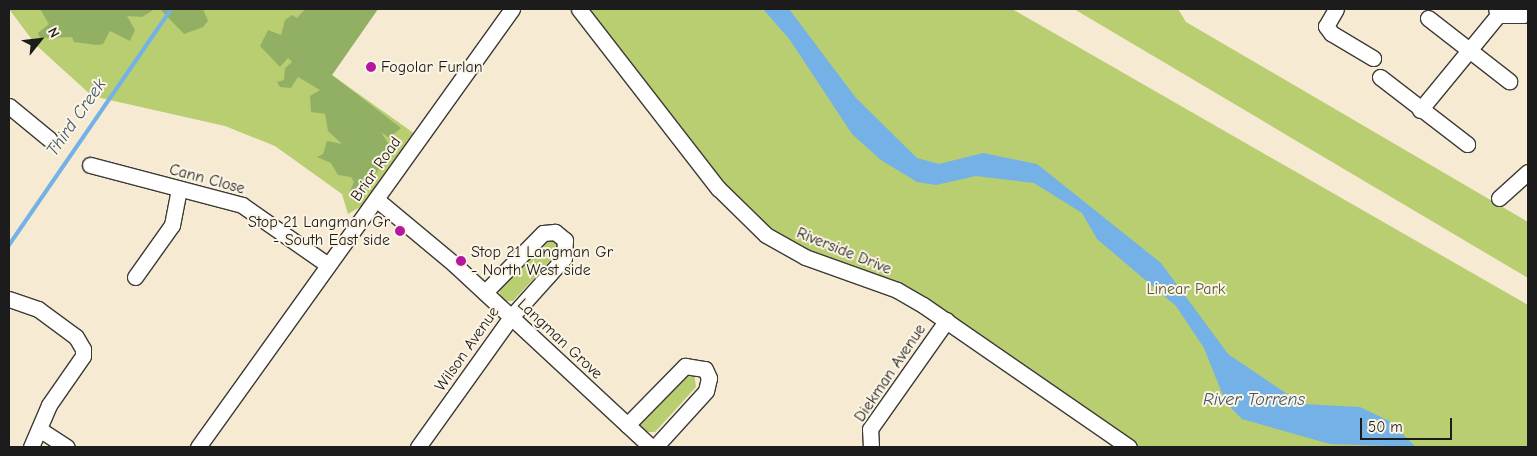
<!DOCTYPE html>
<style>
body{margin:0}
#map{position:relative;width:1537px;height:456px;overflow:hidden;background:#f6ead3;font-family:"Comic Neue",sans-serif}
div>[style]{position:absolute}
.green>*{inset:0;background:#b9cd71}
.forest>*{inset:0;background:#92b063}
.water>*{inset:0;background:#73b1e6}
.stream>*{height:4px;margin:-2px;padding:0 2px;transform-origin:2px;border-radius:2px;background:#73b1e6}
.roads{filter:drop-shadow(1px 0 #3d3b37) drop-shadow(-1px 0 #3d3b37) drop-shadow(0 1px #3d3b37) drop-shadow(0 -1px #3d3b37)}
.minor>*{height:15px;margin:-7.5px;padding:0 7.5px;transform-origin:7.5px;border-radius:7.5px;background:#fff}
.dots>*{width:14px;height:14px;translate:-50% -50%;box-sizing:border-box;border:2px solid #fcf5e5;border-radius:50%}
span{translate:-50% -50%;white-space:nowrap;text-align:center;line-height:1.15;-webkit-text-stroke:4px #fcf5e5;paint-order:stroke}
.poi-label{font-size:16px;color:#1c1c1c}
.left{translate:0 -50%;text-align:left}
.right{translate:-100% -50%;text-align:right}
.street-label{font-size:16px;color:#1c1c1c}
.park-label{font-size:16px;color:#535a3a}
.water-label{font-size:18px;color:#3f586d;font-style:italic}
.frame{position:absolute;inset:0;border:10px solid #1c1c1c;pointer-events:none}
.north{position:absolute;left:15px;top:15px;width:50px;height:50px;-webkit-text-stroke:4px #fcf5e5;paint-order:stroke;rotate:61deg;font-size:14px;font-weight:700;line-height:20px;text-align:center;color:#1c1c1c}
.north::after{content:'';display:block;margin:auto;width:18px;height:22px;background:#1c1c1c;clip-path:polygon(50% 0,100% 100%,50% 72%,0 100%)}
.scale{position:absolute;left:1360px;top:418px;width:92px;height:22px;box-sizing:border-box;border:2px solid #1c1c1c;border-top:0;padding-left:6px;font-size:15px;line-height:18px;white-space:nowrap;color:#1c1c1c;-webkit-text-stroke:4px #fcf5e5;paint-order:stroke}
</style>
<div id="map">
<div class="green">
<i style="clip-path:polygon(9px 9px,378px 9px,332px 75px,415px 134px,367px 203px,348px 214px,342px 194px,275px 146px,225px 126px,92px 96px,36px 45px)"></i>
<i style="clip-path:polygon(582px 9px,1012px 9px,1528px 305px,1528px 447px,1133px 447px,936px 308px,793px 248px,747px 215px)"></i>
<i style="clip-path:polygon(1074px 9px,1178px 9px,1186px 22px,1528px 222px,1528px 278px)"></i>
<i style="clip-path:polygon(551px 236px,559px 243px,558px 252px,513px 301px,502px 301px,498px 286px)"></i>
<i style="clip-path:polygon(682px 372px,694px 373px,696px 387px,655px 432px,644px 432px,639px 423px)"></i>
</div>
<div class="forest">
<i style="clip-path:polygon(40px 9px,155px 9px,142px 17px,127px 16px,135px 30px,130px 41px,110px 31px,103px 44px,97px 45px,74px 42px,72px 37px,40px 38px,38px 33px,49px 24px)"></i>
<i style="clip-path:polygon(160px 9px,203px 9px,208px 21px,203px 27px,184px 34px)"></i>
<i style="clip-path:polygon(305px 9px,378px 9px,332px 75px,401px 128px,389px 138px,381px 132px,392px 149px,363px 193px,350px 191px,354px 182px,351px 177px,338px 175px,331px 163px,317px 157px,323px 154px,327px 141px,342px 144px,328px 131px,325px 114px,311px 112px,310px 96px,320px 90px,298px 77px,291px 88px,280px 87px,277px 82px,284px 80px,285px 68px,292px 62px,288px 58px,280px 67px,260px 46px,268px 30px,281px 35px,285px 20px,292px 15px,297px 18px)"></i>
</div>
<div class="water">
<i style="clip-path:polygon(763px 9px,789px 9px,856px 98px,917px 158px,939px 164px,983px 153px,1037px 164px,1161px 263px,1228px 354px,1302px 404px,1360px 407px,1389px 421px,1416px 447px,1330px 444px,1242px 419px,1226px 403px,1204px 348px,1176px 306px,1097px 239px,1082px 213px,1034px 183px,976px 176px,936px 185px,917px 182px,881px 160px,852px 134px,790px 40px)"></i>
</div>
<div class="stream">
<i style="left:9px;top:245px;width:286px;rotate:-55.5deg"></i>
</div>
<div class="roads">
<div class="minor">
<i style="left:579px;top:9px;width:227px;rotate:52.2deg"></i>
<i style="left:718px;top:188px;width:67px;rotate:44.4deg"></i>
<i style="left:766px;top:235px;width:45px;rotate:29.4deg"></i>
<i style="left:805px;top:257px;width:98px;rotate:19.7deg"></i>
<i style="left:897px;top:290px;width:30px;rotate:30deg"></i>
<i style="left:923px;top:305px;width:250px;rotate:34.6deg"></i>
<i style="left:1336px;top:9px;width:20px;rotate:120deg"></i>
<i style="left:1326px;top:26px;width:9px;rotate:54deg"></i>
<i style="left:1331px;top:33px;width:49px;rotate:30.8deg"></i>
<i style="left:1498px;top:15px;width:25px"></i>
<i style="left:1523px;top:15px;width:8px;rotate:-50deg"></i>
<i style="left:1428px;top:18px;width:103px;rotate:37.9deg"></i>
<i style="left:1380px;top:77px;width:110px;rotate:37.6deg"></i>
<i style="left:9px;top:106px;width:52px;rotate:39.5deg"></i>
<i style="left:1420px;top:110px;width:123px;rotate:-50.6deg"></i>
<i style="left:1498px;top:15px;width:6px;rotate:-108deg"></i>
<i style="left:90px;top:165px;width:157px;rotate:14.7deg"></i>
<i style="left:242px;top:205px;width:105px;rotate:34.9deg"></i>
<i style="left:1499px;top:198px;width:39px;rotate:-42deg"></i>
<i style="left:376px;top:199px;width:102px;rotate:39.8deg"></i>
<i style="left:454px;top:264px;width:269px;rotate:42.9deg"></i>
<i style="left:135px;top:277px;width:64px;rotate:-54.6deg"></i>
<i style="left:172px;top:225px;width:37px;rotate:-79deg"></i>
<i style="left:9px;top:299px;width:31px;rotate:19deg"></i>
<i style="left:38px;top:309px;width:47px;rotate:36.4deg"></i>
<i style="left:76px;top:337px;width:14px;rotate:60deg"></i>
<i style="left:83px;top:349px;width:7px;rotate:90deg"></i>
<i style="left:83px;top:356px;width:60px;rotate:124.8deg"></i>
<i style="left:49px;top:405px;width:46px;rotate:113.2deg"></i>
<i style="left:627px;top:425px;width:83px;rotate:-45.5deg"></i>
<i style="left:685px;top:366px;width:20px;rotate:9deg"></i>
<i style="left:705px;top:369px;width:10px;rotate:66deg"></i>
<i style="left:709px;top:378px;width:13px;rotate:103deg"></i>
<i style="left:706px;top:391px;width:76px;rotate:132.3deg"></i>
<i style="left:39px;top:429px;width:33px;rotate:33deg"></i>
<i style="left:198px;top:447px;width:539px;rotate:-54.36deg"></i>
<i style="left:418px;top:447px;width:160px;rotate:-54.4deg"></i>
<i style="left:511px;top:317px;width:79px;rotate:-48.1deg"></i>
<i style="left:564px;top:258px;width:18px;rotate:-87deg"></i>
<i style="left:565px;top:240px;width:13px;rotate:-141deg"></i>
<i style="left:555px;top:232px;width:12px;rotate:175deg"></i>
<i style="left:543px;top:233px;width:83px;rotate:134.5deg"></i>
<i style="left:871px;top:447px;width:18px;rotate:-93deg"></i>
<i style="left:870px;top:429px;width:133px;rotate:-54.8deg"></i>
</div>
</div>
<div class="dots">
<i style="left:371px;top:67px;background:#b5179e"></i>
<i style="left:400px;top:231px;background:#b5179e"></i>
<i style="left:461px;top:261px;background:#b5179e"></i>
</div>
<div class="poi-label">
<span class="left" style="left:381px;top:67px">Fogolar Furlan</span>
<span class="right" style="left:390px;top:231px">Stop 21 Langman Gr<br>- South East side</span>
<span class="left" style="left:471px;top:261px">Stop 21 Langman Gr<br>- North West side</span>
</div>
<div class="street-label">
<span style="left:376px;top:169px;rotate:-55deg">Briar Road</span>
<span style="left:207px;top:179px;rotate:15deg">Cann Close</span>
<span style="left:844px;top:251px;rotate:22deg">Riverside Drive</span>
<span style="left:560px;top:339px;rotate:43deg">Langman Grove</span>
<span style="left:467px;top:349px;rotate:-55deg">Wilson Avenue</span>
<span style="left:890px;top:373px;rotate:-56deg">Diekman Avenue</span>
</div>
<div class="park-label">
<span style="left:1186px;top:289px">Linear Park</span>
</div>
<div class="water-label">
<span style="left:77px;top:118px;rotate:-55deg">Third Creek</span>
<span style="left:1254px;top:400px">River Torrens</span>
</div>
<div class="frame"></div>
<div class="north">N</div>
<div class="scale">50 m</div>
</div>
